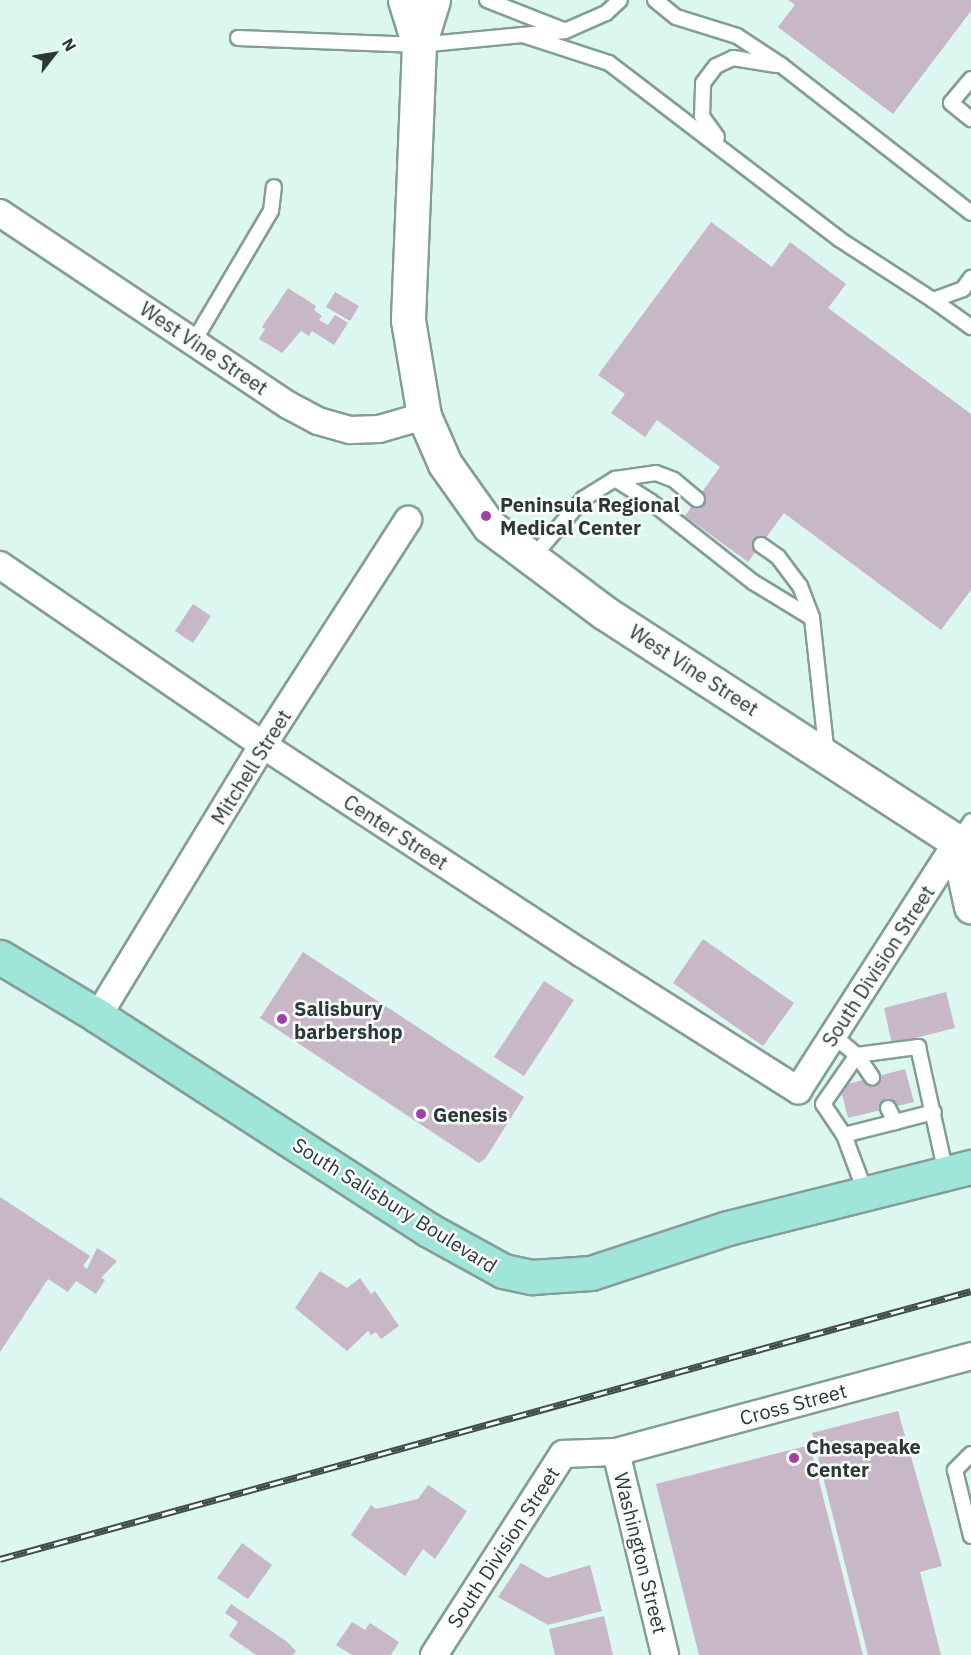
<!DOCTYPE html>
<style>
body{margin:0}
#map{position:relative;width:971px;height:1655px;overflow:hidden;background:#dcf6f0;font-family:"IBM Plex Sans",sans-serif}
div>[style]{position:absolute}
.building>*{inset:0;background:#c7b7c7}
.roads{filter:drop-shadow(2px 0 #849d97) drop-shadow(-2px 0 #849d97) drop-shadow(0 2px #849d97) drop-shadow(0 -2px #849d97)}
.service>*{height:14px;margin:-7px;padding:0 7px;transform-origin:7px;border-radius:7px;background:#fff}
.minor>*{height:26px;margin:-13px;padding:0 13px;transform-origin:13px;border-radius:13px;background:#fff}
.tertiary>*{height:33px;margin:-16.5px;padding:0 16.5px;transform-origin:16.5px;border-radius:16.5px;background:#fff}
.primary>*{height:33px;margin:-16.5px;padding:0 16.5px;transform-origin:16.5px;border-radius:16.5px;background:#9fe5d9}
.rail>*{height:7px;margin-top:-3.5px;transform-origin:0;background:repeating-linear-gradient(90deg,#f9fefd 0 14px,#404c4a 0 28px);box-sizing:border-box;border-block:2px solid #404c4a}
.dots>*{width:16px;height:16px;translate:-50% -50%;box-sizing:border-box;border:3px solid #f9fefd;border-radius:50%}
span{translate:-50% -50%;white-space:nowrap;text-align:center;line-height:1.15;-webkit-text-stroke:5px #f9fefd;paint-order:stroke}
.street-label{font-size:20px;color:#2d3735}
.poi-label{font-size:20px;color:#2d3735;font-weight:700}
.left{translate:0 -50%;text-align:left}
.north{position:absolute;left:24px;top:24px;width:60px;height:60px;-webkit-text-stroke:4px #f9fefd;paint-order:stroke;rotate:59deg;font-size:16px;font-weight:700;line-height:24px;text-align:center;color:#2d3735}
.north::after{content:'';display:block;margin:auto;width:21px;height:27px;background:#2d3735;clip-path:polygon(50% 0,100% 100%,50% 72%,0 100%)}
</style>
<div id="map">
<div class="building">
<i style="clip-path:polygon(788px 0,971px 0,971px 11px,893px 114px,778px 27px,795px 5px)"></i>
<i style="clip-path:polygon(711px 222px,772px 267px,790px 242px,846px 284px,828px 308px,971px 414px,971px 590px,941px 630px,784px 513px,748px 562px,685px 516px,720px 467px,657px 420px,645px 437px,611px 413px,625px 394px,598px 375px)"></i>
<i style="clip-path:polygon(288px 288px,316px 306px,314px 310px,322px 316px,319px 320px,328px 325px,335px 315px,348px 323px,334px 345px,312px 331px,309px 336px,301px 331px,282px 353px,259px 339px,265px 329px,262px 327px)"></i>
<i style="clip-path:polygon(335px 292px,359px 306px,350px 321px,326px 307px)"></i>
<i style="clip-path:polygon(193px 604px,211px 616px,193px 643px,175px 631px)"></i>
<i style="clip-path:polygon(703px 939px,794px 1003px,763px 1046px,673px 983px)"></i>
<i style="clip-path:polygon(303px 952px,524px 1097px,485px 1159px,479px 1163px,260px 1018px)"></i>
<i style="clip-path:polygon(544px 981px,574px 1000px,524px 1076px,494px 1057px)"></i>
<i style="clip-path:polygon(946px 992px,955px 1028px,892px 1044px,884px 1008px)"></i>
<i style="clip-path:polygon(905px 1069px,914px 1102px,848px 1118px,840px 1086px)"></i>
<i style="clip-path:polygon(0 1197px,90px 1256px,83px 1266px,87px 1269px,97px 1248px,117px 1261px,101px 1278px,105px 1280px,96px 1294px,76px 1281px,68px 1292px,48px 1279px,0 1352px)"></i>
<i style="clip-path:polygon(320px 1271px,347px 1288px,360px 1278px,371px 1294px,375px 1291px,399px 1326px,381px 1339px,376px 1332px,371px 1335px,368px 1331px,347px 1351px,295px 1308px)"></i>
<i style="clip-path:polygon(898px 1411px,942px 1566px,920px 1572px,941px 1655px,868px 1655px,812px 1433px)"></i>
<i style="clip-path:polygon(810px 1445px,863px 1655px,699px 1655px,656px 1484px)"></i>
<i style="clip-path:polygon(428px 1485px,467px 1511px,435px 1559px,423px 1549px,405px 1576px,351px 1535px,371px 1505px,376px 1509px,418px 1499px)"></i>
<i style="clip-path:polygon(242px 1543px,272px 1565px,248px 1599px,217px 1578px)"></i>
<i style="clip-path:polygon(521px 1563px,547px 1578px,590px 1565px,602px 1611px,548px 1625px,498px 1597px)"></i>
<i style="clip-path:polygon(231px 1604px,286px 1641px,296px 1651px,293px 1655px,256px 1655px,229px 1636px,238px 1622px,225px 1613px)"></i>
<i style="clip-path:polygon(604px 1616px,613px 1655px,555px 1655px,549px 1629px)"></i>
<i style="clip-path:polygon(352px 1622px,365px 1630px,370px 1623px,399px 1642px,391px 1655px,352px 1655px,336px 1645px)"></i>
</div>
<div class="roads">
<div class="service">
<i style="left:487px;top:0;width:82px;rotate:21.5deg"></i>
<i style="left:655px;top:0;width:27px;rotate:39deg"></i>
<i style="left:676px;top:17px;width:64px;rotate:17.3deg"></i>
<i style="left:737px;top:36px;width:53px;rotate:33.4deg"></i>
<i style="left:781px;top:65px;width:241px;rotate:37.9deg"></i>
<i style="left:523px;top:35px;width:90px;rotate:18deg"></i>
<i style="left:609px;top:63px;width:290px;rotate:37.4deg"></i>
<i style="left:839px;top:239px;width:112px;rotate:33deg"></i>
<i style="left:933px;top:300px;width:32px;rotate:-20deg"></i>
<i style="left:963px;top:289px;width:14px;rotate:-54deg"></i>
<i style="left:238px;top:38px;width:181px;rotate:2.2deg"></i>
<i style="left:419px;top:45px;width:104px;rotate:-5.5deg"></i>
<i style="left:523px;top:35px;width:42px;rotate:-5.4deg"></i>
<i style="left:565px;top:31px;width:45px;rotate:-23.7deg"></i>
<i style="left:606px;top:13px;width:19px;rotate:-43deg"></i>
<i style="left:971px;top:79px;width:31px;rotate:130deg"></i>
<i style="left:951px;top:103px;width:26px;rotate:39deg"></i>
<i style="left:717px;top:137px;width:26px;rotate:-126deg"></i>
<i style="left:702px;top:116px;width:33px;rotate:-88deg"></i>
<i style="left:703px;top:83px;width:21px;rotate:-53deg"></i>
<i style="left:716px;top:66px;width:19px;rotate:-25deg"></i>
<i style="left:733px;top:58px;width:44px;rotate:9.2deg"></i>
<i style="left:933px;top:300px;width:47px;rotate:35.4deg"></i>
<i style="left:194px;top:341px;width:151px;rotate:-59.4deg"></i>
<i style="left:271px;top:211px;width:24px;rotate:-83deg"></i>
<i style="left:615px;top:479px;width:41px;rotate:32.2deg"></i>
<i style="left:650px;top:501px;width:131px;rotate:38.2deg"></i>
<i style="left:753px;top:582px;width:69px;rotate:31.4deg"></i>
<i style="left:761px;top:545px;width:21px;rotate:35deg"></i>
<i style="left:778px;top:557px;width:36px;rotate:53deg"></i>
<i style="left:800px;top:586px;width:34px;rotate:69deg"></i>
<i style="left:812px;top:618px;width:138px;rotate:83.8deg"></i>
<i style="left:532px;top:558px;width:78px;rotate:-49.2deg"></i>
<i style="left:583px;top:499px;width:38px;rotate:-32deg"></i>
<i style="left:615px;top:479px;width:41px;rotate:-8.3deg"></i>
<i style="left:656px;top:473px;width:19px;rotate:21deg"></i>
<i style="left:674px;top:480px;width:30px;rotate:40deg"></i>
<i style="left:957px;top:842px;width:25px;rotate:-56deg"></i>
<i style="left:834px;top:1036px;width:30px;rotate:40deg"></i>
<i style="left:857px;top:1055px;width:62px;rotate:-7.5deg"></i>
<i style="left:918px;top:1047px;width:129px;rotate:77.5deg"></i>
<i style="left:888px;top:1108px;width:16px;rotate:63deg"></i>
<i style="left:895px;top:1122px;width:40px;rotate:-14.4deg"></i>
<i style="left:844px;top:1135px;width:53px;rotate:-14.3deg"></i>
<i style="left:866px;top:1194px;width:63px;rotate:-110.4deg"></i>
<i style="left:844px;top:1135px;width:37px;rotate:-124deg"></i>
<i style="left:823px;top:1104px;width:60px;rotate:-55.2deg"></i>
<i style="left:857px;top:1055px;width:27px;rotate:56deg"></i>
<i style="left:971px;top:1454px;width:23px;rotate:135deg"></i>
<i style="left:955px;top:1470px;width:68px;rotate:76.4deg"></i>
</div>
<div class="minor">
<i style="left:0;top:213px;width:346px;rotate:33.7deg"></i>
<i style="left:288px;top:405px;width:34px;rotate:28deg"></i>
<i style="left:318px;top:421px;width:33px;rotate:16deg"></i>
<i style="left:350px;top:430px;width:29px;rotate:-2deg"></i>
<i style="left:379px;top:429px;width:47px;rotate:-16.1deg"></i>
<i style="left:0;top:565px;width:319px;rotate:34.4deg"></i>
<i style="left:263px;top:745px;width:380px;rotate:33.2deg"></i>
<i style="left:581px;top:953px;width:257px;rotate:32.3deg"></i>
<i style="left:798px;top:1090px;width:295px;rotate:-57.3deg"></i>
<i style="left:98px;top:1016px;width:317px;rotate:-58.7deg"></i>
<i style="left:263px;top:745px;width:268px;rotate:-57.2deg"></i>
<i style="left:616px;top:1452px;width:209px;rotate:76.4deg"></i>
<i style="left:434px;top:1655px;width:239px;rotate:-57.3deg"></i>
<i style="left:563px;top:1454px;width:53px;rotate:-2.2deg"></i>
<i style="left:616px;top:1452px;width:368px;rotate:-15.1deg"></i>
</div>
<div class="tertiary">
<i style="left:405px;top:0;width:47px;rotate:72.7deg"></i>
<i style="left:433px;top:0;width:47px;rotate:107.3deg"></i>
<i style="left:419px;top:45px;width:275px;rotate:92.3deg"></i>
<i style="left:408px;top:320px;width:97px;rotate:80.5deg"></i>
<i style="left:424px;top:416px;width:52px;rotate:66.4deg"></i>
<i style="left:445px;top:464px;width:76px;rotate:54.6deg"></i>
<i style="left:489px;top:526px;width:145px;rotate:36.9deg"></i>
<i style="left:605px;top:613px;width:420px;rotate:33deg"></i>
<i style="left:957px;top:842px;width:66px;rotate:77.7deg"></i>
</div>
<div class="primary">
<i style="left:0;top:957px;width:114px;rotate:31deg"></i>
<i style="left:98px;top:1016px;width:392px;rotate:32.9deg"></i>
<i style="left:427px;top:1229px;width:87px;rotate:28.9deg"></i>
<i style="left:503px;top:1271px;width:30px;rotate:12deg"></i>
<i style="left:532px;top:1277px;width:59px;rotate:-3.9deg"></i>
<i style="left:591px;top:1273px;width:144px;rotate:-18.2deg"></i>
<i style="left:728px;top:1228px;width:251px;rotate:-14.1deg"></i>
</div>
</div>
<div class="rail">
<i style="left:0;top:1559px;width:1007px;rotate:-15.43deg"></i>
</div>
<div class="dots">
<i style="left:486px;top:516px;background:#a140a7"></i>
<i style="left:282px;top:1019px;background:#a140a7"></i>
<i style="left:421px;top:1114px;background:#a140a7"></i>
<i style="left:794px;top:1458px;background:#a140a7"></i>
</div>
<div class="street-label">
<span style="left:204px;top:348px;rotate:34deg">West Vine Street</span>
<span style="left:694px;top:670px;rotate:33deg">West Vine Street</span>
<span style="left:251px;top:767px;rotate:-58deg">Mitchell Street</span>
<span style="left:396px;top:832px;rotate:33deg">Center Street</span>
<span style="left:878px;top:966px;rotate:-57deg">South Division Street</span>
<span style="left:395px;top:1205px;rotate:32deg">South Salisbury Boulevard</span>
<span style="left:793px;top:1404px;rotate:-15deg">Cross Street</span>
<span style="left:503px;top:1547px;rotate:-57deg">South Division Street</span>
<span style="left:641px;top:1553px;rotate:76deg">Washington Street</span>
</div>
<div class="poi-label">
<span class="left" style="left:500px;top:516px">Peninsula Regional<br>Medical Center</span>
<span class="left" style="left:294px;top:1020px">Salisbury<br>barbershop</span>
<span class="left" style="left:433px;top:1114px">Genesis</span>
<span class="left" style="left:806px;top:1458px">Chesapeake<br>Center</span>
</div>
<div class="north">N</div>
</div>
